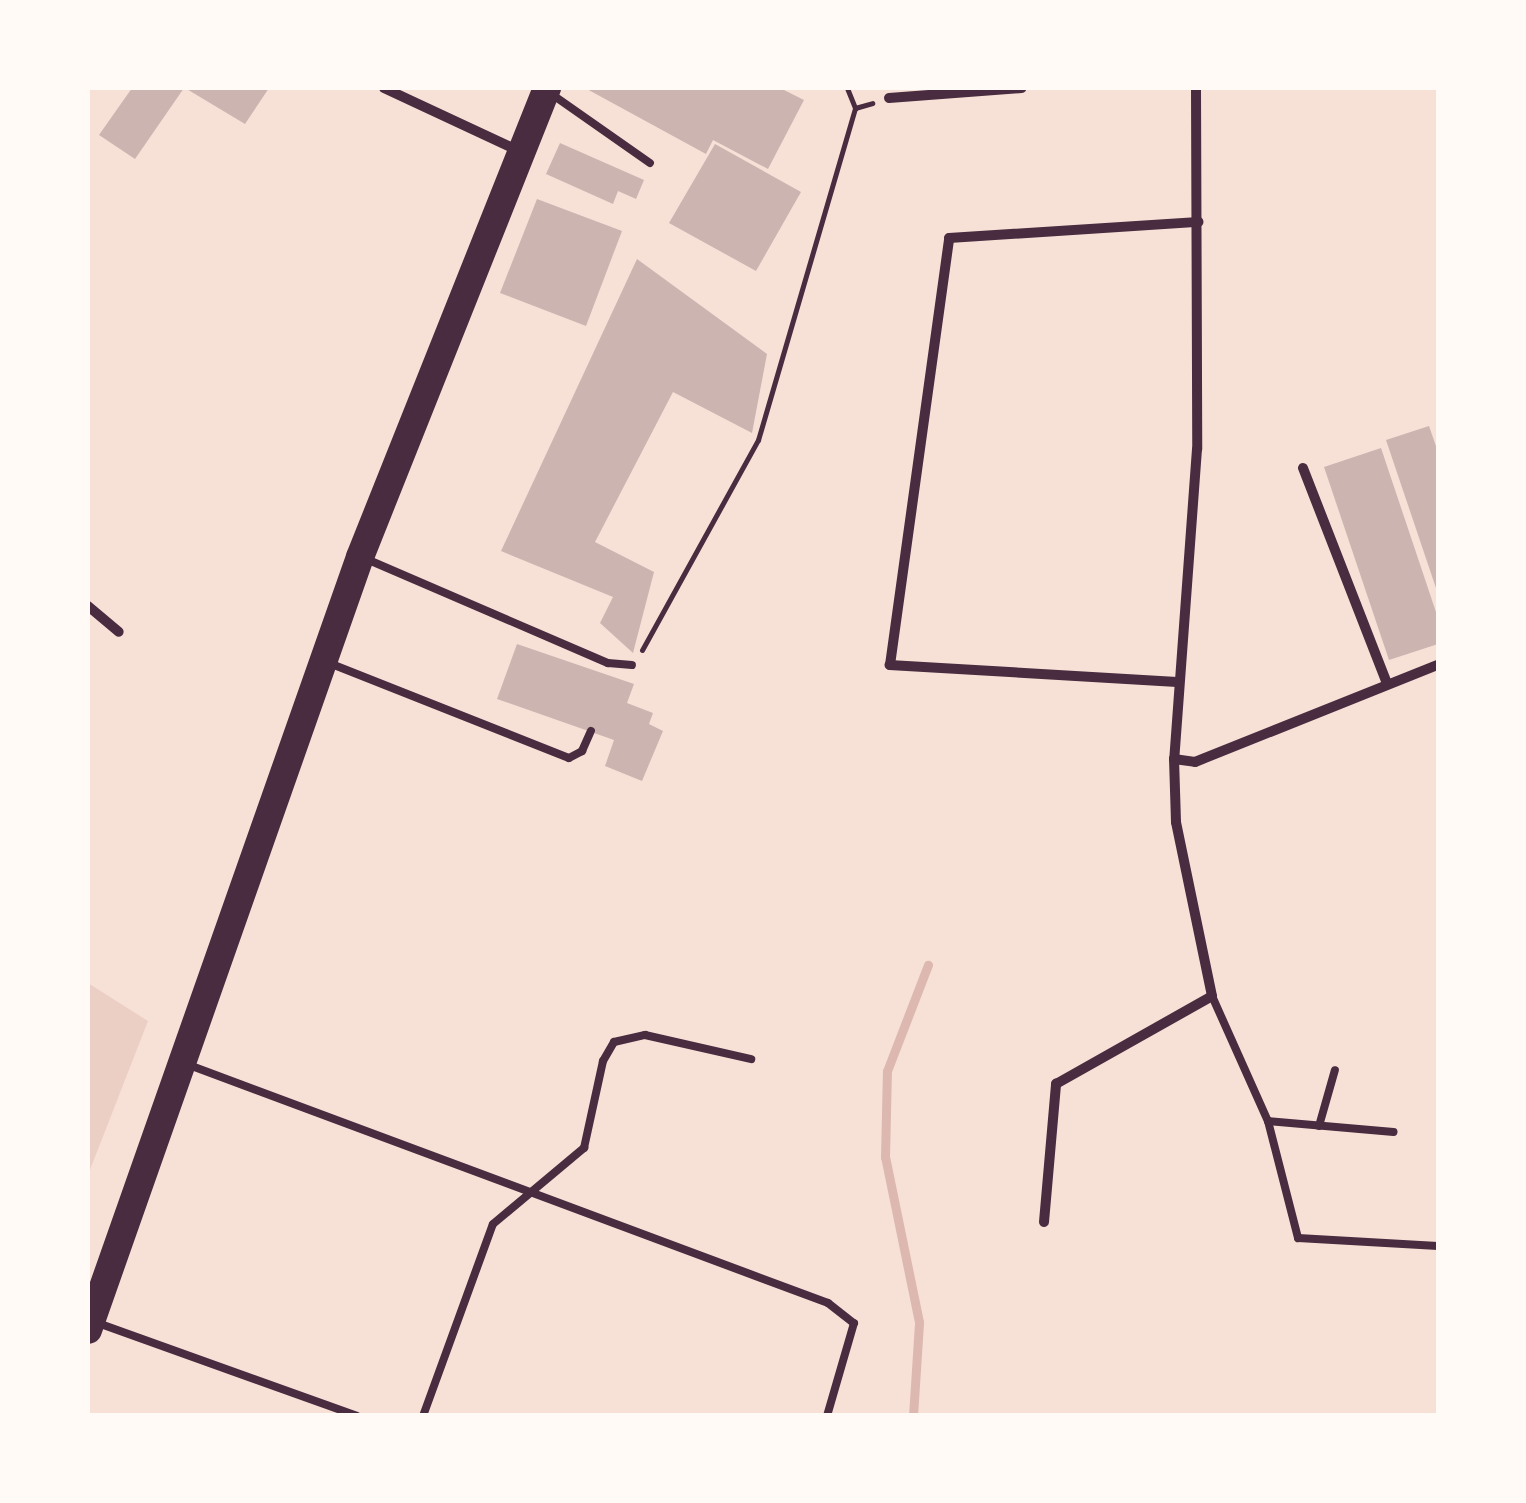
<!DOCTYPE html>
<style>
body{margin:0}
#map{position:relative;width:1526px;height:1503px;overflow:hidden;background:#f7e1d7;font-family:"Libre Baskerville",serif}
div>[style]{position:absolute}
.green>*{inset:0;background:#ebcfc5}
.stream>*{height:9px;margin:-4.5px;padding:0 4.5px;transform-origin:4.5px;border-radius:4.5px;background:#dcb8b0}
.building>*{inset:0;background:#ccb4b1}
.path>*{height:5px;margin:-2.5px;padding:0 2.5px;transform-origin:2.5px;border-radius:2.5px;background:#4a2c40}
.service>*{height:8px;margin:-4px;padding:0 4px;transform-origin:4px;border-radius:4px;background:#4a2c40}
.minor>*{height:10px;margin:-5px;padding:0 5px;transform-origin:5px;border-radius:5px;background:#4a2c40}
.trunk>*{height:28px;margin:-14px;padding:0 14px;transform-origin:14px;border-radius:14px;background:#4a2c40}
span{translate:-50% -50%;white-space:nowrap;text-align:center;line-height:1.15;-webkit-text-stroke:10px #fffaf5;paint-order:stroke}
.frame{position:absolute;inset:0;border:90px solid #fffaf5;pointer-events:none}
</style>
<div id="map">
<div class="green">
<i style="clip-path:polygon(88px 983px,148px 1021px,88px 1175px)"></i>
</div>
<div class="stream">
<i style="left:913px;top:1416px;width:94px;rotate:-86.3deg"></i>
<i style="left:919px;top:1322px;width:168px;rotate:-101.6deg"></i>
<i style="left:885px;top:1157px;width:86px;rotate:-88.7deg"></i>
<i style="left:887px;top:1071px;width:114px;rotate:-68.9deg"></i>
</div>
<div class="building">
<i style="clip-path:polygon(132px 88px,184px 88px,135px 159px,99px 135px)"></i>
<i style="clip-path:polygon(185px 88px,269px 88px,245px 124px)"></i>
<i style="clip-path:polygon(585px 88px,780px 88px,804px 100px,768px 169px,713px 140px,706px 154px)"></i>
<i style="clip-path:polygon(560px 143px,644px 180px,636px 199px,618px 191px,613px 204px,546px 174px)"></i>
<i style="clip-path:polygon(715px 144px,801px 192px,756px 271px,669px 223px)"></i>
<i style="clip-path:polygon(537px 199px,622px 231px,586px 326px,500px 293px)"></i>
<i style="clip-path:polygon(637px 259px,767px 354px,752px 433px,673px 392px,595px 542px,654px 572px,633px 653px,600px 623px,613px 597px,501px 551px)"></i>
<i style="clip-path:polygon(1429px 426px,1438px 452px,1438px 594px,1386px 440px)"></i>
<i style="clip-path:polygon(1381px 448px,1438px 618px,1438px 644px,1389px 660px,1324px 467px)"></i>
<i style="clip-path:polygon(517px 644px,634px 684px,627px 703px,653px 713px,649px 724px,663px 731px,642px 781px,605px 766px,614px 740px,497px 699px)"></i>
</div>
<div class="path">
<i style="left:847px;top:88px;width:22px;rotate:68deg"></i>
<i style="left:642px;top:650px;width:240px;rotate:-61.1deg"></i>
<i style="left:758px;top:440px;width:346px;rotate:-73.7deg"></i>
<i style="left:855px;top:108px;width:18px;rotate:-16deg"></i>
</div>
<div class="service">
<i style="left:550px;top:93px;width:122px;rotate:35deg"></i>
<i style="left:364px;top:558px;width:266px;rotate:23.3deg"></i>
<i style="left:608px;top:663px;width:24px;rotate:5deg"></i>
<i style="left:329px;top:663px;width:258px;rotate:21.6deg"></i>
<i style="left:569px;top:758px;width:15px;rotate:-28deg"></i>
<i style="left:582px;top:751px;width:22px;rotate:-66deg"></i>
<i style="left:1212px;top:996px;width:137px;rotate:65.9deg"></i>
<i style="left:1268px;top:1121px;width:121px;rotate:75.6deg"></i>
<i style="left:1298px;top:1238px;width:140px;rotate:3.3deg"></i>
<i style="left:189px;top:1065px;width:682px;rotate:20.43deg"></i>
<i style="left:828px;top:1303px;width:33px;rotate:38deg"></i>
<i style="left:854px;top:1323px;width:97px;rotate:106.2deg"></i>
<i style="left:1268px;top:1121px;width:126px;rotate:5deg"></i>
<i style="left:1319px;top:1126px;width:58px;rotate:-74.1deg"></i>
<i style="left:95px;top:1322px;width:278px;rotate:19.7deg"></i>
<i style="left:423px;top:1416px;width:204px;rotate:-70deg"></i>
<i style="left:493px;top:1224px;width:119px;rotate:-39.9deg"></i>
<i style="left:584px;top:1148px;width:89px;rotate:-77.7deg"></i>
<i style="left:603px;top:1061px;width:22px;rotate:-60deg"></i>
<i style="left:614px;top:1042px;width:32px;rotate:-13deg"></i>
<i style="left:645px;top:1035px;width:109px;rotate:12.8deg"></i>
</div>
<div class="minor">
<i style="left:384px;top:88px;width:151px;rotate:25deg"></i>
<i style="left:1196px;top:88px;width:361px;rotate:89.8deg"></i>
<i style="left:1197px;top:449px;width:311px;rotate:94.2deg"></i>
<i style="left:1174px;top:759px;width:21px;rotate:8deg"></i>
<i style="left:1195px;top:762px;width:262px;rotate:-21.8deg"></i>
<i style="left:889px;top:98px;width:133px;rotate:-4.3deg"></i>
<i style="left:1303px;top:468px;width:232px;rotate:68.7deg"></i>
<i style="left:88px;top:606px;width:40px;rotate:40deg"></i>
<i style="left:1177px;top:682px;width:288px;rotate:-176.6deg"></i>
<i style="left:890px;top:665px;width:431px;rotate:-82.1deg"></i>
<i style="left:949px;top:238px;width:250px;rotate:-3.7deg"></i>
<i style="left:1044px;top:1222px;width:139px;rotate:-85deg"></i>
<i style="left:1056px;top:1084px;width:179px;rotate:-29.4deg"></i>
<i style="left:1212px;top:996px;width:178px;rotate:-101.7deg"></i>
<i style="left:1176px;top:822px;width:63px;rotate:-91.8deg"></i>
</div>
<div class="trunk">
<i style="left:88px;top:1330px;width:819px;rotate:-70.61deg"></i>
<i style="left:360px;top:557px;width:505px;rotate:-68.26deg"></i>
</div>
<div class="frame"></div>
</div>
